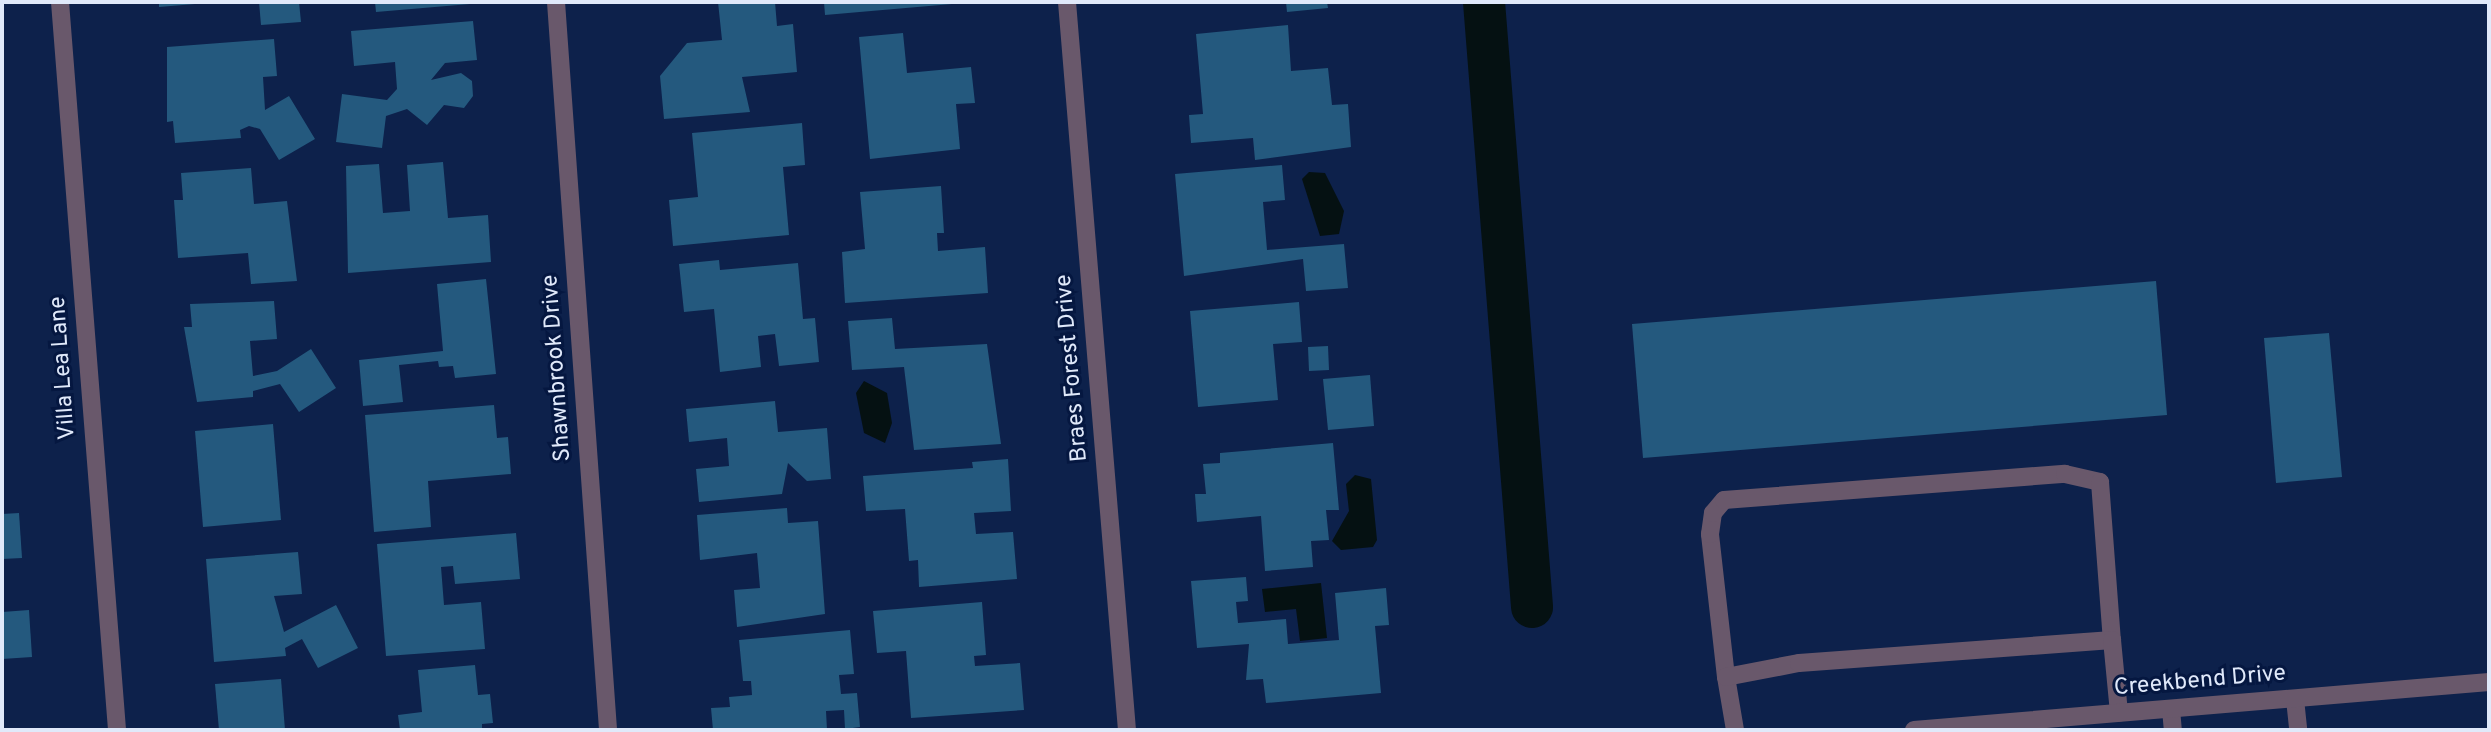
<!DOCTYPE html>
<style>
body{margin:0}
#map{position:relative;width:2491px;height:732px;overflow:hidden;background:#0d214b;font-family:Overpass,sans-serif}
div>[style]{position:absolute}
.water>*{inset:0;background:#051112}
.canal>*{height:42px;margin:-21px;padding:0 21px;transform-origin:21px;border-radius:21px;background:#051112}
.building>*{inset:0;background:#24597e}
.minor>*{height:18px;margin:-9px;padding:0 9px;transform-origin:9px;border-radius:9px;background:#69586b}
span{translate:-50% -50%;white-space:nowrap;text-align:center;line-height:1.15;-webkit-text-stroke:6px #051740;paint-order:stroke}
.street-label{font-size:23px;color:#e0e9fa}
.frame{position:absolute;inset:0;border:4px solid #e0e9fa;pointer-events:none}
</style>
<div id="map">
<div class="water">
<i style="clip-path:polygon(1325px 173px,1344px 211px,1339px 234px,1320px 236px,1302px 179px,1309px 172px)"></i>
<i style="clip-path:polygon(864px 381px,887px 393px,892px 423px,885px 443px,864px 433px,856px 393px)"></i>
<i style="clip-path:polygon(1355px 475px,1371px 479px,1377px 540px,1373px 547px,1341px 550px,1332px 541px,1349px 511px,1346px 484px)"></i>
<i style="clip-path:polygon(1321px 583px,1327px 638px,1300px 641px,1296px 609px,1265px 612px,1262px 589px)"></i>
</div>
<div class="canal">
<i style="left:1484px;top:2px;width:607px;rotate:85.46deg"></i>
</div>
<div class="building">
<i style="clip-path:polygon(159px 2px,195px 2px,195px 4px,159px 7px)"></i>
<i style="clip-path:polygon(259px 2px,299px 2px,301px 22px,261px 25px)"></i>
<i style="clip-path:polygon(375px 2px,470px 2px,470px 4px,376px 12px)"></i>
<i style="clip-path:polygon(718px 2px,775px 2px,777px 26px,793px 24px,797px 72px,742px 77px,750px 112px,664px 119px,660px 76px,687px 43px,722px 40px)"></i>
<i style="clip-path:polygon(824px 2px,951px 2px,952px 4px,825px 15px)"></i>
<i style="clip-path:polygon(1286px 2px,1327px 2px,1328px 8px,1287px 12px)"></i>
<i style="clip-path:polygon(473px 21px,477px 60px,445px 63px,431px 80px,461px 73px,472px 81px,473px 96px,464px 108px,444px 105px,427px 125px,407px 109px,386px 116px,382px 148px,336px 142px,342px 94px,387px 100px,397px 89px,395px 62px,354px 66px,351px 31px)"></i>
<i style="clip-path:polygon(1288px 25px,1291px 71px,1328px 68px,1332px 105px,1348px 104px,1351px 147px,1255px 160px,1253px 138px,1191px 143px,1189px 115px,1203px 114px,1196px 34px)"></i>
<i style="clip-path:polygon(903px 33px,907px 73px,971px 67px,975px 103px,956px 104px,960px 149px,870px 159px,859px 37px)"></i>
<i style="clip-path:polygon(274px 39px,277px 76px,263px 77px,265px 110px,289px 96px,315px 139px,279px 160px,260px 129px,249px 126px,240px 130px,241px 138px,175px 143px,173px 121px,167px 122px,167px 47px)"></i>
<i style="clip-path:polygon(802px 123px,805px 165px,783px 167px,789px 235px,673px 246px,669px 200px,698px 197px,692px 133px)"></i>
<i style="clip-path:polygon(443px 162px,448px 218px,488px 215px,491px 262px,348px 273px,346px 166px,379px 164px,383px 213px,410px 211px,407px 165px)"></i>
<i style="clip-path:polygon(1282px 165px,1285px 200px,1263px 202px,1267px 250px,1344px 244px,1348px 288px,1306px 291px,1303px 259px,1184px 276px,1175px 174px)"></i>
<i style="clip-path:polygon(251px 168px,254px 204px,287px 201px,297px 281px,251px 284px,248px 253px,178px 258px,174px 200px,183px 200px,181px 173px)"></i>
<i style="clip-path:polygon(941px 186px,944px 233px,937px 233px,938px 251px,985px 247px,988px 293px,845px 303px,842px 252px,865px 249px,860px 192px)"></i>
<i style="clip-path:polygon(719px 260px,720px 270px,798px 263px,803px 319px,815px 318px,819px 362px,779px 366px,775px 334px,758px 336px,761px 367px,720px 372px,714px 309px,684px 312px,679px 264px)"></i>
<i style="clip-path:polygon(486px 279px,496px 374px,455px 378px,453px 366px,439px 367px,438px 361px,399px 365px,403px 402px,363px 406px,359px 360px,443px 351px,437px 284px)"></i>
<i style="clip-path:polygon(2156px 281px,2167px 415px,1643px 458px,1632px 324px)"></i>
<i style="clip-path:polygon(274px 301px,277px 339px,250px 341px,253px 376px,277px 371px,311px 349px,336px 388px,299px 412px,280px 384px,253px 391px,253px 397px,197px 402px,184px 327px,192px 327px,190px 304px)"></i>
<i style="clip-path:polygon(1299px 302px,1302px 342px,1273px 344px,1278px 400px,1198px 407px,1190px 311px)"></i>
<i style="clip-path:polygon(892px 318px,895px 349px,987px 344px,1001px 444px,914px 450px,904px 367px,852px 370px,848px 321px)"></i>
<i style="clip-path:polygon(2329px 333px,2342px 477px,2276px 483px,2264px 338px)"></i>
<i style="clip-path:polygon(1328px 346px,1329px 370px,1309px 371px,1308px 347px)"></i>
<i style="clip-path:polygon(1370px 375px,1374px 426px,1328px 430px,1323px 379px)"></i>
<i style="clip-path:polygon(775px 401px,778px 432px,827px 428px,831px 479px,807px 481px,788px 463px,782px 494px,699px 502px,696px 469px,729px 466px,727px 438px,689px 442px,686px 409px)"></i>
<i style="clip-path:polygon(494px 405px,497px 438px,508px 437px,511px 474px,428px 481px,431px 527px,374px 532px,365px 415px)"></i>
<i style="clip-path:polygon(273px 424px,281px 520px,203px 527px,195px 431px)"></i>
<i style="clip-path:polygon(1333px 443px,1339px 510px,1326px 510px,1329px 540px,1311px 541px,1313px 567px,1265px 571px,1261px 516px,1197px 522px,1195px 494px,1206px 494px,1203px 464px,1220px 463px,1220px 453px)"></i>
<i style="clip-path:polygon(1008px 459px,1011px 511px,974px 513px,976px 534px,1013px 532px,1017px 579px,919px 587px,918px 560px,909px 561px,905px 509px,866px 511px,863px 476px,973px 468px,972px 462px)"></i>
<i style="clip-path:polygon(787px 508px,788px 523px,818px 521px,825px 614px,737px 627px,734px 590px,760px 588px,757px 553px,700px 560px,697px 515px)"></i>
<i style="clip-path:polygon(19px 513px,22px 558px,2px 559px,2px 514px)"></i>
<i style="clip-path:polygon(516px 533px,520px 579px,455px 584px,453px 566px,441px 567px,444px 605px,481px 602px,485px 649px,386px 656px,377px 544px)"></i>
<i style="clip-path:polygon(298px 552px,302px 594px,274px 596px,284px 632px,336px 605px,358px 648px,318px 668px,302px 639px,285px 648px,286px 656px,214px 662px,206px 559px)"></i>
<i style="clip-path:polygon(1246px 577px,1248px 601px,1236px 602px,1238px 623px,1286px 619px,1288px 644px,1339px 640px,1335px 593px,1386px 588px,1389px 625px,1375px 626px,1381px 693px,1266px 703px,1263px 679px,1246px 680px,1249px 644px,1197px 648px,1191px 581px)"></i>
<i style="clip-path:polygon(982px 602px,986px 655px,974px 656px,975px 666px,1020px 663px,1024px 710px,911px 718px,906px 651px,877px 653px,873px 611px)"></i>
<i style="clip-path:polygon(29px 610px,32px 657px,2px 659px,2px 612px)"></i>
<i style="clip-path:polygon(850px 630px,854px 674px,839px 675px,841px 694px,857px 693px,860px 727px,845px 729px,844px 710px,826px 711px,827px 730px,713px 730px,711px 708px,730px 707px,729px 697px,752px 695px,751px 681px,743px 681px,739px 640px)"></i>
<i style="clip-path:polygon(475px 665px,478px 695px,490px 694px,493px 723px,482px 724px,482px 730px,400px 730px,398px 715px,422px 712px,418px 670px)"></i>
<i style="clip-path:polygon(281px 679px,285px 730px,219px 730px,215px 684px)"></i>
</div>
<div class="minor">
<i style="left:60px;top:2px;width:730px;rotate:85.52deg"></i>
<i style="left:556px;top:2px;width:730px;rotate:85.91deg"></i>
<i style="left:1067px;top:2px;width:730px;rotate:85.29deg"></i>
<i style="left:1726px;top:677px;width:144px;rotate:-96.4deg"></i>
<i style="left:1710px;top:534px;width:21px;rotate:-82deg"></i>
<i style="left:1713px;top:513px;width:17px;rotate:-50deg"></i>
<i style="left:1724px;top:500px;width:342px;rotate:-4.4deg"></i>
<i style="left:2065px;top:474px;width:36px;rotate:13deg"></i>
<i style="left:2100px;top:482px;width:158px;rotate:85.7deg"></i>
<i style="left:2295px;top:699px;width:31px;rotate:84deg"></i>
<i style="left:2171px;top:709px;width:21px;rotate:85deg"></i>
<i style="left:1735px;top:730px;width:54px;rotate:-99.6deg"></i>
<i style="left:1726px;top:677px;width:74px;rotate:-10.9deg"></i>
<i style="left:1799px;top:663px;width:314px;rotate:-4.2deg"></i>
<i style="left:2112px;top:640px;width:73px;rotate:84.5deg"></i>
<i style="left:1914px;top:730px;width:577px;rotate:-4.77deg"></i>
</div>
<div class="street-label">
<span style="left:64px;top:368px;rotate:-94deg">Villa Lea Lane</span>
<span style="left:558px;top:368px;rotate:-94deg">Shawnbrook Drive</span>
<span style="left:1073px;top:368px;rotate:-95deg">Braes Forest Drive</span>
<span style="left:2200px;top:682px;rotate:-5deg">Creekbend Drive</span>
</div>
<div class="frame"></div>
</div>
